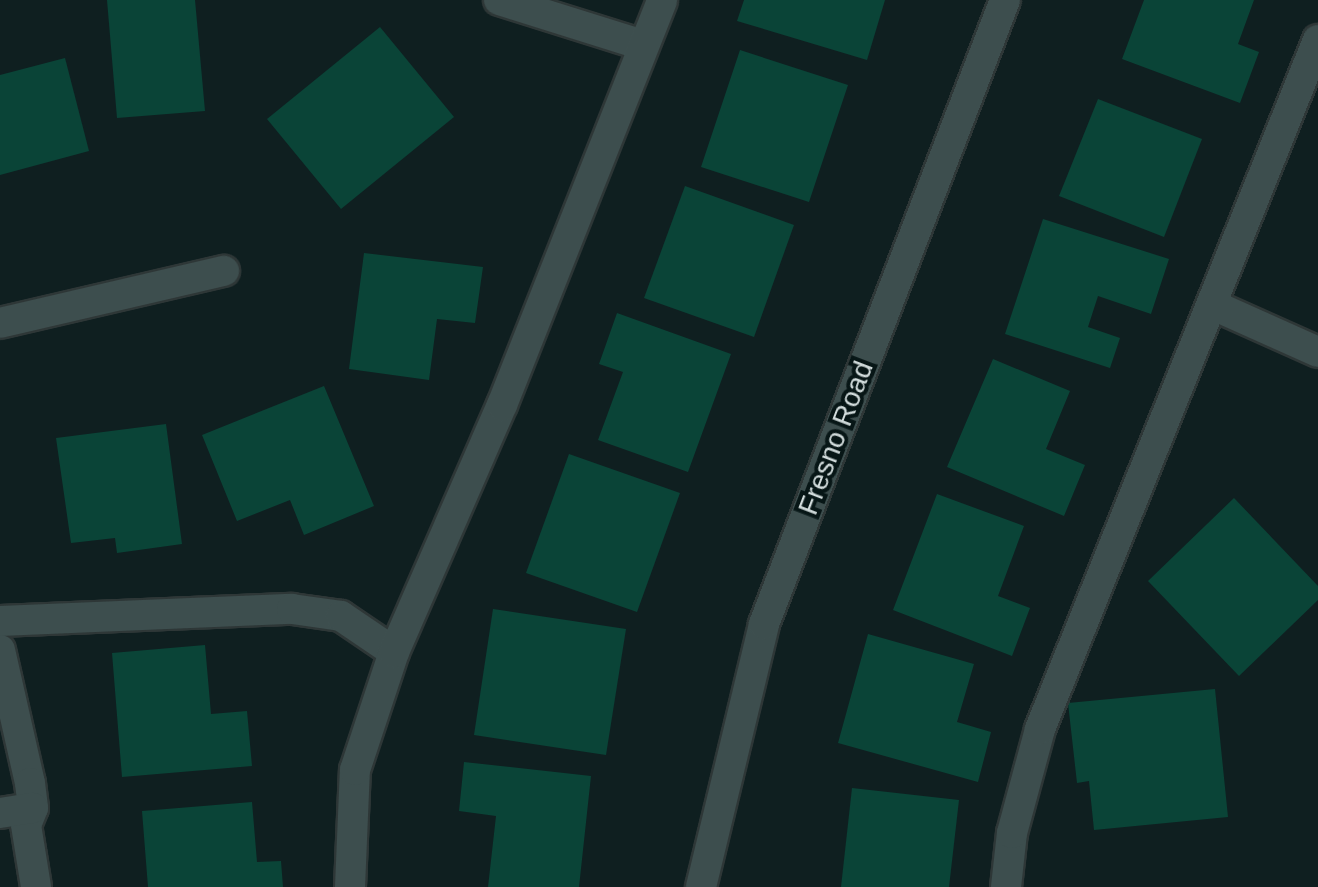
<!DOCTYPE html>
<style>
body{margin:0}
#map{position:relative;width:1318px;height:887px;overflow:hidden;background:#0f1f20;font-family:Arial,sans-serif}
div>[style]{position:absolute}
.building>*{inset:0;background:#0a4437}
.roads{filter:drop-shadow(2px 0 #2e3737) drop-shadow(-2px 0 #2e3737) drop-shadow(0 2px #2e3737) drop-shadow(0 -2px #2e3737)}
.minor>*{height:30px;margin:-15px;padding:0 15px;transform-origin:15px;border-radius:15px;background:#3d4e4e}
span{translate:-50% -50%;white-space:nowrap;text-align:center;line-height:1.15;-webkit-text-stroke:8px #071616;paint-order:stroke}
.street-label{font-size:28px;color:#d2dcdc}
</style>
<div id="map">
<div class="building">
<i style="clip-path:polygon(107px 0,195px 0,205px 111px,117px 118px)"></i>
<i style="clip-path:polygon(744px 0,885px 0,867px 60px,737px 21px)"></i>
<i style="clip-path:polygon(1144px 0,1254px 0,1238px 44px,1259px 52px,1240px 103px,1122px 59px)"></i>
<i style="clip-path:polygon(380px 27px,454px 117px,341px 209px,267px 119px)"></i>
<i style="clip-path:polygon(740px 50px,848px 85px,809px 202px,701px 167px)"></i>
<i style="clip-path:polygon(65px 58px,89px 151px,0 175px,0 75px)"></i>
<i style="clip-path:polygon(1098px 99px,1202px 139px,1164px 237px,1059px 196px)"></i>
<i style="clip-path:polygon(685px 186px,794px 225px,754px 337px,644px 298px)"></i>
<i style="clip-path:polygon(1043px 219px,1169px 259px,1151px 314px,1098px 296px,1088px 327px,1120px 338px,1110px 368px,1005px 334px)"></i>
<i style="clip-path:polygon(364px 253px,483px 267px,475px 323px,437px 319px,429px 380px,349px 369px)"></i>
<i style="clip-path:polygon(617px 313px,731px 354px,688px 472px,598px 440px,623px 372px,599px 364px)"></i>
<i style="clip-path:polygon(993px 359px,1070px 391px,1046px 449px,1085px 465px,1064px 516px,947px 467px)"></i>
<i style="clip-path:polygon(324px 386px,374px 506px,304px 535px,290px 500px,237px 521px,202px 435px)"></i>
<i style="clip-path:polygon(166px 424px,182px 544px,117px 553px,115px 538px,71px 543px,56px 438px)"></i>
<i style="clip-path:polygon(569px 454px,680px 493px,637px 612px,526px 573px)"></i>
<i style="clip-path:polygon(937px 494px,1024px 526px,998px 596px,1030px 608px,1012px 656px,893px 610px)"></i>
<i style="clip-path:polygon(1234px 498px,1318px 586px,1318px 600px,1239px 676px,1148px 581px)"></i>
<i style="clip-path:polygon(493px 609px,626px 629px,606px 755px,474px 735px)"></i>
<i style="clip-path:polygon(868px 634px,974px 664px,957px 722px,991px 732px,978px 782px,838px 743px)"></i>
<i style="clip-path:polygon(205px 645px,211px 714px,247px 711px,252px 766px,122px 777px,112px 653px)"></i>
<i style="clip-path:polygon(1215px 689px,1228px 817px,1094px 830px,1089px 781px,1077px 783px,1068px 703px)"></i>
<i style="clip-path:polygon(464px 762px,591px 776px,579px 887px,488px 887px,496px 816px,459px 811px)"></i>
<i style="clip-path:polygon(852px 788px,959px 800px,949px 887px,841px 887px)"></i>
<i style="clip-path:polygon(252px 802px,257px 862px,281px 861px,283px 887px,148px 887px,142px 811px)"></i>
</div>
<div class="roads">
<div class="minor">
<i style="left:499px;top:0;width:151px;rotate:17.4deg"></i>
<i style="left:1213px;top:305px;width:115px;rotate:24.1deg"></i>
<i style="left:0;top:323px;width:230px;rotate:-13.1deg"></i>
<i style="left:0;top:621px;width:292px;rotate:-2.4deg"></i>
<i style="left:292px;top:609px;width:49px;rotate:8.1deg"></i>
<i style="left:341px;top:616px;width:64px;rotate:34.2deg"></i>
<i style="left:0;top:650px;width:136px;rotate:77.3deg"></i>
<i style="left:30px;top:783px;width:25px;rotate:83deg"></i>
<i style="left:33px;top:808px;width:18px;rotate:112deg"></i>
<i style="left:26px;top:825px;width:63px;rotate:80.8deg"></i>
<i style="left:0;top:813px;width:33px;rotate:-9deg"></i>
<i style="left:350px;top:887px;width:117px;rotate:-87.6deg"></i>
<i style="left:355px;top:770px;width:124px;rotate:-71.7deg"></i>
<i style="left:394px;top:652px;width:270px;rotate:-66.4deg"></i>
<i style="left:502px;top:405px;width:435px;rotate:-68.4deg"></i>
<i style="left:701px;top:887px;width:270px;rotate:-76.5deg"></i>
<i style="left:764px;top:624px;width:669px;rotate:-68.88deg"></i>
<i style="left:1006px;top:887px;width:54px;rotate:-83.7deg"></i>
<i style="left:1012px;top:833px;width:108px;rotate:-74.9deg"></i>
<i style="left:1040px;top:729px;width:743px;rotate:-68.03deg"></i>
</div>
</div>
<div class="street-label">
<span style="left:836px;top:438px;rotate:-69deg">Fresno Road</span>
</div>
</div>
